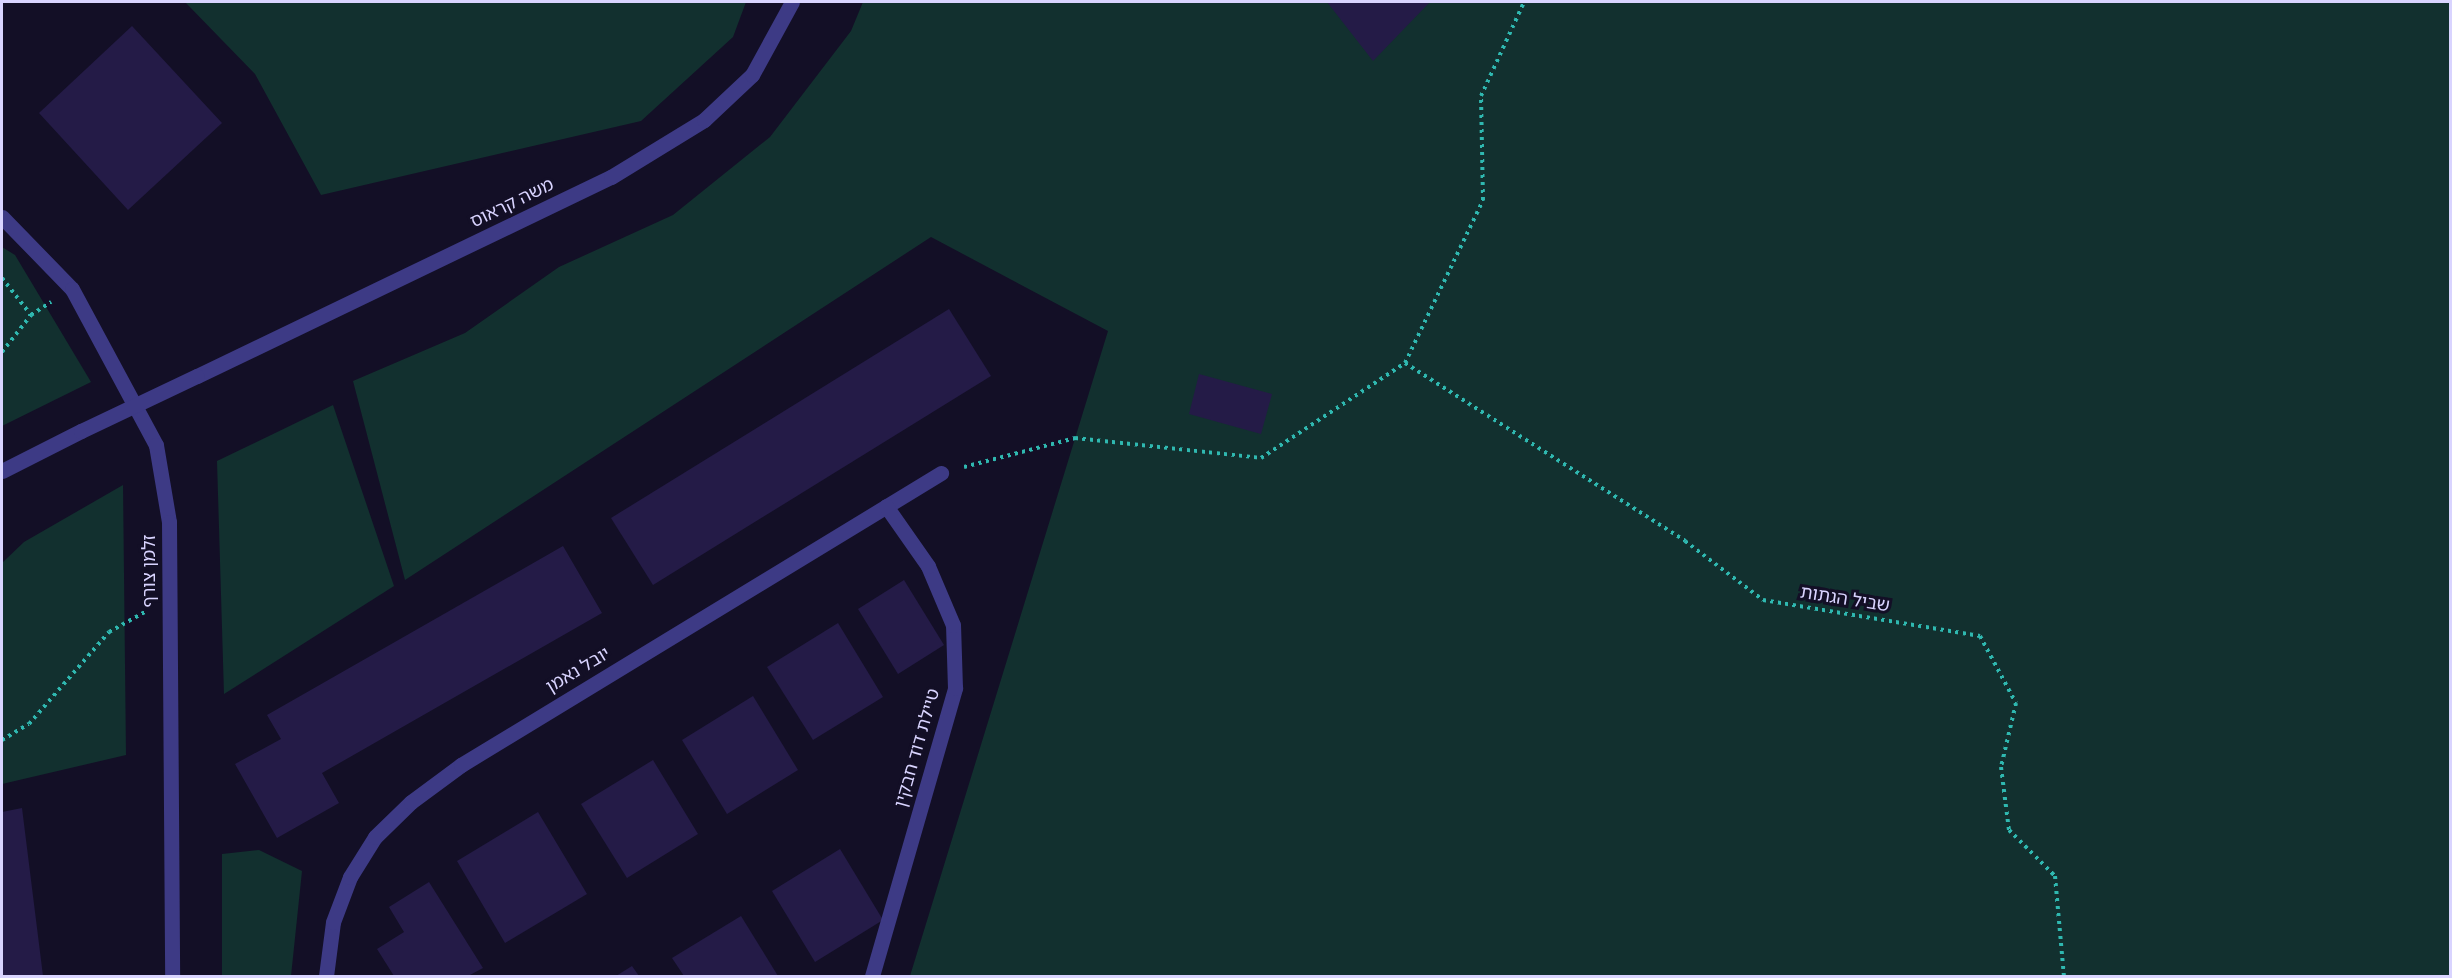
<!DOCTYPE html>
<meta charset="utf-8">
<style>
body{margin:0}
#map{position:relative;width:2452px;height:978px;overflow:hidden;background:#130f26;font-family:Mulish,"Noto Sans Hebrew",sans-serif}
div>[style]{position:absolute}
.green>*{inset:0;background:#12302f}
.building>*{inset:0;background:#241b47}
.path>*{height:4px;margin-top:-2px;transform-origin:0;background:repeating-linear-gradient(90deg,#2fb8b0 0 3px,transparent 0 7.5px)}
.street>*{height:15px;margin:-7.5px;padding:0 7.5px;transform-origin:7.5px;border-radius:7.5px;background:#3d3a85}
.street-bridge>*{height:15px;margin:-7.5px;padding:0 7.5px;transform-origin:7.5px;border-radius:7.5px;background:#3d3a85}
span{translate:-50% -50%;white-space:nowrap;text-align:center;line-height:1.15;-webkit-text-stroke:6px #130f26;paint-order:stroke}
.street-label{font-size:18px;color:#d9d4ff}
.frame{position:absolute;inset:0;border:3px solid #d9d4ff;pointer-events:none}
</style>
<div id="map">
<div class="green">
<i style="clip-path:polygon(185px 2px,746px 2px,733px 37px,641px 121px,321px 195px,255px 74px)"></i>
<i style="clip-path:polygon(863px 2px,2450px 2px,2450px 976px,910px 976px,1108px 331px,931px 237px,405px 580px,353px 381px,465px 333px,559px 267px,673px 215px,770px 137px,851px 31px)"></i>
<i style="clip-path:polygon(2px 247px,15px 255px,91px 382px,2px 426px)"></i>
<i style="clip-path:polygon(333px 405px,394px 586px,224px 694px,217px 461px)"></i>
<i style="clip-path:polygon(123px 485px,126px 755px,2px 784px,2px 563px,24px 542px)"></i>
<i style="clip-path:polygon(259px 850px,302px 871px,291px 976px,222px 976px,222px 854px)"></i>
</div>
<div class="building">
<i style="clip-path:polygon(1327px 2px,1430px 2px,1373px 61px)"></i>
<i style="clip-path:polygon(132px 26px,222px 123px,128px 210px,39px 113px)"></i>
<i style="clip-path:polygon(949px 309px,991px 376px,653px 585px,611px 518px)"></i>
<i style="clip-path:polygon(1199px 374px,1272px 394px,1261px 434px,1189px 414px)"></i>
<i style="clip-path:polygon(563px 546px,602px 613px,322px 773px,339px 803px,277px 838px,235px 764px,281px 739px,267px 715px)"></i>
<i style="clip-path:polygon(904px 580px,944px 645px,898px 674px,858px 609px)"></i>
<i style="clip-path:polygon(838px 623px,883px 697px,813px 740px,767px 667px)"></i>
<i style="clip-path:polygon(753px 696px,798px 770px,727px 814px,682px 740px)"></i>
<i style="clip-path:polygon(653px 760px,698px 834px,627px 878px,581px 804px)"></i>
<i style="clip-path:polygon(22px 808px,43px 976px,2px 976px,2px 812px)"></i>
<i style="clip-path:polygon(538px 812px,587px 894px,505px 943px,457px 861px)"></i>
<i style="clip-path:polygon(840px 849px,883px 920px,815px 962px,772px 891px)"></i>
<i style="clip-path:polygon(429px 882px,483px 968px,468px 976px,394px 976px,377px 949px,404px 932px,389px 907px)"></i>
<i style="clip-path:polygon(741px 916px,778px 976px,684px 976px,672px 958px)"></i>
<i style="clip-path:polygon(632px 966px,639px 976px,616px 976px)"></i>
</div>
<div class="path">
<i style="left:2px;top:278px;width:47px;rotate:51.9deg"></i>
<i style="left:2px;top:352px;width:47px;rotate:-51.9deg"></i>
<i style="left:31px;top:315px;width:24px;rotate:-33deg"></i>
<i style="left:1405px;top:363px;width:332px;rotate:32.4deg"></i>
<i style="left:1685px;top:541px;width:98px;rotate:37.1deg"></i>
<i style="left:1763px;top:600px;width:220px;rotate:9.4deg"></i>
<i style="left:1980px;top:636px;width:76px;rotate:61.8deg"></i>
<i style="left:2016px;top:703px;width:66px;rotate:103.2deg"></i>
<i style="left:2001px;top:767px;width:64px;rotate:82.8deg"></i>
<i style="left:2009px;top:830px;width:65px;rotate:45deg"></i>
<i style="left:2055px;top:876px;width:100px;rotate:84.9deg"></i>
<i style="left:964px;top:467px;width:115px;rotate:-14.6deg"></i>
<i style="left:1075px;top:438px;width:187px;rotate:6.1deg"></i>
<i style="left:1261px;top:458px;width:173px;rotate:-33.4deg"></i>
<i style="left:1405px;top:363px;width:181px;rotate:-64.4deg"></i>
<i style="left:1483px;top:200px;width:104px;rotate:-91.1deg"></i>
<i style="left:1481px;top:96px;width:103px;rotate:-65.4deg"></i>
<i style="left:2px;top:740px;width:31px;rotate:-31deg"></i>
<i style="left:29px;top:724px;width:122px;rotate:-49deg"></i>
<i style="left:109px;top:632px;width:41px;rotate:-29.1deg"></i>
</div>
<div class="street">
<i style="left:2px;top:217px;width:100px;rotate:45.8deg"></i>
<i style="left:72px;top:289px;width:177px;rotate:61.7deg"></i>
<i style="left:156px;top:445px;width:78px;rotate:80.4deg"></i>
<i style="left:169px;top:522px;width:454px;rotate:89.6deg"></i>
<i style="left:197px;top:376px;width:459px;rotate:-25.7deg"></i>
<i style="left:611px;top:177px;width:109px;rotate:-31.5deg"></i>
<i style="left:704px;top:120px;width:66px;rotate:-43.2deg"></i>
<i style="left:752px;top:75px;width:83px;rotate:-61.3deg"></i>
<i style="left:2px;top:471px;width:89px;rotate:-26.9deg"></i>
<i style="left:326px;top:976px;width:54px;rotate:-82.6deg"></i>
<i style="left:333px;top:922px;width:48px;rotate:-69.3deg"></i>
<i style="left:350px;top:877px;width:47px;rotate:-58deg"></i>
<i style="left:375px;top:837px;width:50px;rotate:-44.2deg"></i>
<i style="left:411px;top:802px;width:62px;rotate:-36.5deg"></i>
<i style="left:461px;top:765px;width:562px;rotate:-31.31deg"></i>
<i style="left:872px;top:976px;width:300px;rotate:-73.9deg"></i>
<i style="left:955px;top:688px;width:63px;rotate:-91.8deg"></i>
<i style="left:953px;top:625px;width:64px;rotate:-113deg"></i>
<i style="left:928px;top:566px;width:73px;rotate:-125deg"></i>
</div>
<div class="street-bridge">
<i style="left:81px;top:431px;width:128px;rotate:-25.4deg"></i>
</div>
<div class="street-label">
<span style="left:512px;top:203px;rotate:-26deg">משה קראוס</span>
<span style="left:149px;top:571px;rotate:-90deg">זלמן צורף</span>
<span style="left:1845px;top:599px;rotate:9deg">שביל הגתות</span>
<span style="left:578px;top:670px;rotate:-31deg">יובל נאמן</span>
<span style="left:917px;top:748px;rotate:-74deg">טיילת דוד חבקין</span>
</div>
<div class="frame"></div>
</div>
